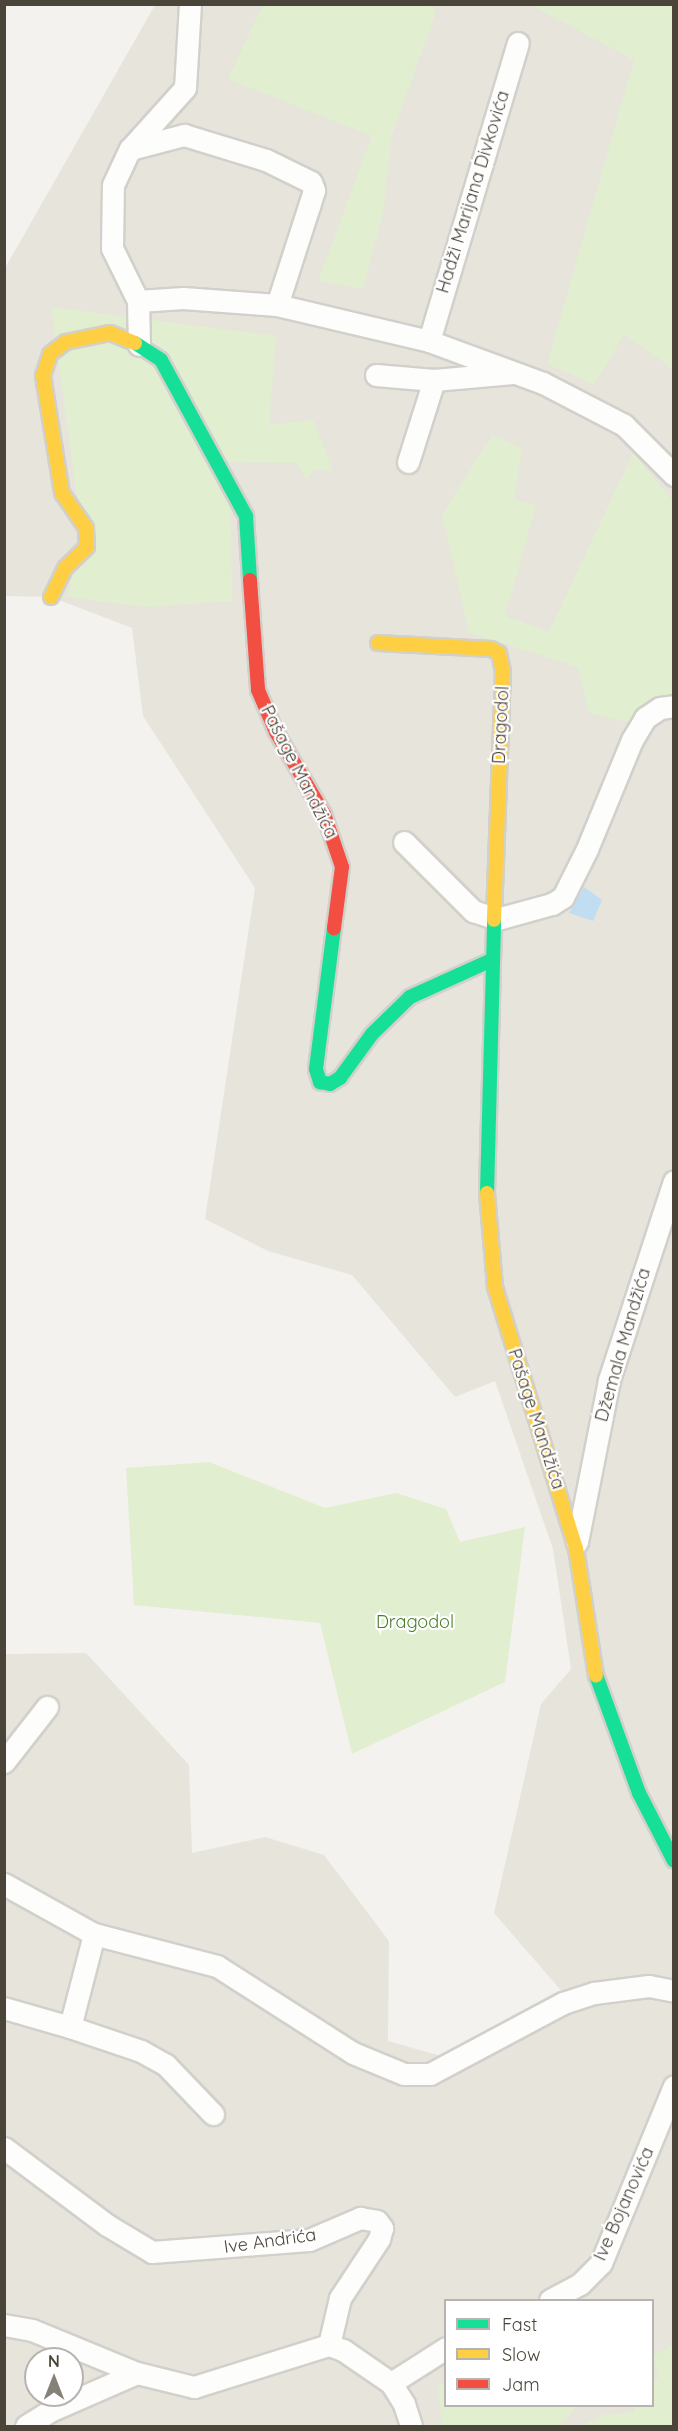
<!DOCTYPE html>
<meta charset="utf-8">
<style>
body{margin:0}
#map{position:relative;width:678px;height:2431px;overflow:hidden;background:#f4f2ee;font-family:Quicksand,sans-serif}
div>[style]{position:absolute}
.residential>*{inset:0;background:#e7e4dc}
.green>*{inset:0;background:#e1eecf}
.water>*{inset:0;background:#c0ddf1}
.roads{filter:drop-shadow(2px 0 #d2d0cb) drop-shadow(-2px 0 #d2d0cb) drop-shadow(0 2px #d2d0cb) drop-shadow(0 -2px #d2d0cb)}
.street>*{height:21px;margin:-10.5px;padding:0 10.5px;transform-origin:10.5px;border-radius:10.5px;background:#fdfdfc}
.fast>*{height:14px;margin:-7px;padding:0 7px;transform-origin:7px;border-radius:7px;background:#16e098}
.slow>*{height:14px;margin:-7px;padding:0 7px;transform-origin:7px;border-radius:7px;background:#ffcf43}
.jam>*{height:14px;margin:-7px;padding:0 7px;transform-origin:7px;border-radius:7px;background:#f24e42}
span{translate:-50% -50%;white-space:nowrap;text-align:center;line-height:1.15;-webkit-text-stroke:4.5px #fff;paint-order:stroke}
.street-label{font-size:18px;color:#4b4439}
.park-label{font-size:18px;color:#4a7f2a}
.frame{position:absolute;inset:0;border:6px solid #4b4439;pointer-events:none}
.legend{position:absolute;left:444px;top:2299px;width:210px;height:108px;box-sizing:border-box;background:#fff;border:2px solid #b7b4b0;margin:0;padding:8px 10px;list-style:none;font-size:18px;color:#4b4439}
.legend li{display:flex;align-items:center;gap:12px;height:30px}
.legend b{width:30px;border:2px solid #b7b4b0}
.north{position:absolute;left:24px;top:2347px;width:60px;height:60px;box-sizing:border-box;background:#fff;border:2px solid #b7b4b0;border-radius:50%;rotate:0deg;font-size:16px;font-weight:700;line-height:24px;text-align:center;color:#4b4439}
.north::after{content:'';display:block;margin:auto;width:21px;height:27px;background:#868178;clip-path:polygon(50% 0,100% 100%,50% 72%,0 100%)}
</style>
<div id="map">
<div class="residential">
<i style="clip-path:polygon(evenodd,155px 5px,673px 5px,673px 2426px,5px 2426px,5px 1654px,86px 1653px,189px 1765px,192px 1853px,265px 1837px,324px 1855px,389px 1941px,388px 2041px,448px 2058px,564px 1994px,494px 1913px,541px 1704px,571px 1669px,553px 1549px,495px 1381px,455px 1397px,352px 1275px,268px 1251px,205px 1219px,255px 888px,143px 716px,132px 628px,51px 597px,5px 596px,5px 268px,155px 5px,446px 2300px,652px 2300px,652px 2406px,446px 2406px,446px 2300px,155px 5px,36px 2359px,72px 2359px,72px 2395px,36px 2395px,36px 2359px)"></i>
</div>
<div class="green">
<i style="clip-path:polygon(429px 4px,436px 12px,392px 135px,383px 213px,363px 289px,318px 281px,372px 136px,228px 79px,263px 5px)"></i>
<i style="clip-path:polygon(531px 5px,673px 5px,673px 369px,624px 335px,594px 384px,547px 364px,634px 60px)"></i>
<i style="clip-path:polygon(51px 307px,276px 336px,269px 425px,313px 420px,333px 471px,315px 469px,306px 479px,297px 463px,230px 462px,232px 601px,146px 607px,67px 597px,82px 534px)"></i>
<i style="clip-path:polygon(492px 436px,522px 448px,514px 500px,536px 505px,505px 616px,549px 632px,633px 453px,673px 501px,673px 704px,634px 724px,589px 713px,578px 667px,469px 633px,442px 514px)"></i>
<i style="clip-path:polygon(209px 1462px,325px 1508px,396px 1493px,446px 1509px,460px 1542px,525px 1527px,505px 1682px,352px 1754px,320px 1623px,134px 1605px,126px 1468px)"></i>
<i style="clip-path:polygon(673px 2344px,673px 2426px,581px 2426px,604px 2415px,633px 2412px,636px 2406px,652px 2406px,653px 2380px,659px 2377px,653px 2356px)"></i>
<i style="clip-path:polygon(445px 2381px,446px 2406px,577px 2406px,560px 2426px,442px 2426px,438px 2388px)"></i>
</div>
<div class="water">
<i style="clip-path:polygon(584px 887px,602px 900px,593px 921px,569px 913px)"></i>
</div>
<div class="roads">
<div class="street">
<i style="left:134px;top:148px;width:52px;rotate:-14.6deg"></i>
<i style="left:184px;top:135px;width:86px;rotate:17deg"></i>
<i style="left:266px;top:160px;width:50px;rotate:26.1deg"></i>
<i style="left:311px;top:182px;width:9px;rotate:69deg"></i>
<i style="left:314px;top:190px;width:17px;rotate:107deg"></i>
<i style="left:309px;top:206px;width:104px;rotate:107.9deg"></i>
<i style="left:138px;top:301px;width:45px;rotate:-3.8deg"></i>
<i style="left:183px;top:298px;width:94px;rotate:4.3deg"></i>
<i style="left:277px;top:305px;width:156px;rotate:13.3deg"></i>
<i style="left:429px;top:341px;width:121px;rotate:20.2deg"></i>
<i style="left:543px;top:383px;width:91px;rotate:27.4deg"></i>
<i style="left:624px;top:425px;width:71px;rotate:45deg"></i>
<i style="left:429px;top:341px;width:311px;rotate:-73.4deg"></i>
<i style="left:139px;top:345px;width:44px;rotate:-91.3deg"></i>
<i style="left:138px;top:301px;width:59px;rotate:-116.1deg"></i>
<i style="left:112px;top:248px;width:63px;rotate:-89.1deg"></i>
<i style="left:113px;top:185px;width:40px;rotate:-65deg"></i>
<i style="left:130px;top:149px;width:82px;rotate:-48deg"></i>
<i style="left:185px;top:88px;width:84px;rotate:-86.6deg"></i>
<i style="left:376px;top:375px;width:58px;rotate:4.9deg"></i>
<i style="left:434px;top:380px;width:79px;rotate:-5.1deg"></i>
<i style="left:408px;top:462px;width:86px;rotate:-72.4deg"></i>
<i style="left:404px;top:842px;width:98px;rotate:45deg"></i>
<i style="left:473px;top:911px;width:25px;rotate:18deg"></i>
<i style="left:497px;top:919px;width:57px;rotate:-15.3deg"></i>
<i style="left:552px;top:904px;width:13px;rotate:-32deg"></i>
<i style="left:563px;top:897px;width:54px;rotate:-63.4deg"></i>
<i style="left:587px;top:849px;width:118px;rotate:-67.6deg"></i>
<i style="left:632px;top:740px;width:26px;rotate:-59deg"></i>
<i style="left:645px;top:718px;width:18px;rotate:-34deg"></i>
<i style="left:660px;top:708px;width:14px;rotate:-8deg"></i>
<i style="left:577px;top:1542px;width:165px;rotate:-78.8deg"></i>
<i style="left:609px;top:1380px;width:209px;rotate:-71.9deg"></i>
<i style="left:4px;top:1762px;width:70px;rotate:-52deg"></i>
<i style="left:4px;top:1884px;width:103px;rotate:29.1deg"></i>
<i style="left:94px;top:1934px;width:127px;rotate:14.6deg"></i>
<i style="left:217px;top:1966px;width:161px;rotate:32.6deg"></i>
<i style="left:353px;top:2053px;width:55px;rotate:22.4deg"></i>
<i style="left:404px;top:2074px;width:26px"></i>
<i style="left:430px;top:2074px;width:151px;rotate:-28.1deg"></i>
<i style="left:563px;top:2003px;width:33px;rotate:-18deg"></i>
<i style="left:594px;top:1993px;width:55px;rotate:-7.3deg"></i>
<i style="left:649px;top:1986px;width:25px;rotate:11deg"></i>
<i style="left:4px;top:2008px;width:69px;rotate:16.1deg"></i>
<i style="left:70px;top:2027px;width:96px;rotate:-75.5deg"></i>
<i style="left:70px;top:2027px;width:75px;rotate:18.7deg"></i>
<i style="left:141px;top:2051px;width:29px;rotate:29deg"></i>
<i style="left:166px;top:2065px;width:68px;rotate:46.2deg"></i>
<i style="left:4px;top:2148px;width:129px;rotate:36.8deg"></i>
<i style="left:107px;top:2225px;width:52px;rotate:31deg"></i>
<i style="left:152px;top:2252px;width:157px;rotate:-4.4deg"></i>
<i style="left:309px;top:2240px;width:56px;rotate:-23.3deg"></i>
<i style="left:360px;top:2218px;width:17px;rotate:10deg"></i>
<i style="left:377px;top:2221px;width:9px;rotate:54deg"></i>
<i style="left:382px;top:2228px;width:11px;rotate:105deg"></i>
<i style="left:379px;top:2239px;width:71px;rotate:123.5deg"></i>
<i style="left:340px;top:2298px;width:48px;rotate:103.2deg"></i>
<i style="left:329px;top:2345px;width:15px;rotate:20deg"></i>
<i style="left:343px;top:2350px;width:58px;rotate:34.5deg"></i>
<i style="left:391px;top:2383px;width:25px;rotate:58deg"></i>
<i style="left:404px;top:2404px;width:23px;rotate:72deg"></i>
<i style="left:550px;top:2300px;width:34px;rotate:-28deg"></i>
<i style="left:580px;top:2284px;width:30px;rotate:-45deg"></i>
<i style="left:601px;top:2263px;width:191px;rotate:-67.6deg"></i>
<i style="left:4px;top:2325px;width:28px;rotate:10deg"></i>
<i style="left:32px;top:2330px;width:113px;rotate:22.3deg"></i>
<i style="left:137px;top:2373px;width:59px;rotate:13.8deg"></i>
<i style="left:194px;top:2387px;width:141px;rotate:-17.3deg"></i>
<i style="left:391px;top:2383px;width:65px;rotate:-32.5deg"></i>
<i style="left:26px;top:2426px;width:28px;rotate:-32deg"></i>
<i style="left:50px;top:2411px;width:95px;rotate:-23.6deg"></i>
</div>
<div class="fast">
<i style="left:135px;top:343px;width:31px;rotate:33deg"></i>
<i style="left:161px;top:360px;width:178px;rotate:61.4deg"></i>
<i style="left:246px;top:516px;width:64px;rotate:86.4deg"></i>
<i style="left:334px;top:928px;width:142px;rotate:97.3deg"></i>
<i style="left:316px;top:1069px;width:14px;rotate:73deg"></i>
<i style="left:320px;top:1082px;width:10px;rotate:11deg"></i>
<i style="left:330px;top:1084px;width:12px;rotate:-31deg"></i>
<i style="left:340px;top:1078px;width:54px;rotate:-54deg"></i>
<i style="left:372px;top:1034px;width:53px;rotate:-44.2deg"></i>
<i style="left:410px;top:997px;width:90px;rotate:-24.3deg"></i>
<i style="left:487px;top:1193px;width:273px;rotate:-88.5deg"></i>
<i style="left:596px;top:1675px;width:126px;rotate:70deg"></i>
<i style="left:639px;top:1793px;width:76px;rotate:62.8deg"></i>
</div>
<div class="slow">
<i style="left:51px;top:597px;width:32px;rotate:-64deg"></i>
<i style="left:65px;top:568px;width:30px;rotate:-44deg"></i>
<i style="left:87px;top:547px;width:19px;rotate:-93deg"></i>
<i style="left:86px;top:528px;width:42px;rotate:-124.4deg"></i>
<i style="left:62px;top:493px;width:119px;rotate:-99.2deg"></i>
<i style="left:43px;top:376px;width:23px;rotate:-72deg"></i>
<i style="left:50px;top:354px;width:20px;rotate:-37deg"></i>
<i style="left:66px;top:342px;width:45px;rotate:-11.6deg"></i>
<i style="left:110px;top:333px;width:27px;rotate:22deg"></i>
<i style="left:378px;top:643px;width:113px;rotate:3deg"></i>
<i style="left:491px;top:649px;width:9px;rotate:27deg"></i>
<i style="left:499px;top:653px;width:19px;rotate:78deg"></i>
<i style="left:503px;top:672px;width:248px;rotate:92.1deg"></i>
<i style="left:487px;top:1193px;width:94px;rotate:85.1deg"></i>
<i style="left:495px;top:1287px;width:273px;rotate:72.8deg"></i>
<i style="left:576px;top:1548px;width:129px;rotate:81.1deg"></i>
</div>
<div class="jam">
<i style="left:250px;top:580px;width:110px;rotate:85.8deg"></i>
<i style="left:258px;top:690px;width:46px;rotate:66.8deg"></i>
<i style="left:276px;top:732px;width:95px;rotate:59.7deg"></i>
<i style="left:324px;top:814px;width:56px;rotate:71.2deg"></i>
<i style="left:342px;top:867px;width:62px;rotate:97.5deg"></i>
</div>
</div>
<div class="street-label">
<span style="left:473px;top:192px;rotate:-73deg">Hadži Marijana Divkovića</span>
<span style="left:501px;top:725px;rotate:-87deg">Dragodol</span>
<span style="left:299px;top:772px;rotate:63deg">Pašage Mandžića</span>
<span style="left:623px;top:1345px;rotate:-74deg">Džemala Mandžića</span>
<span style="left:536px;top:1419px;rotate:72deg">Pašage Mandžića</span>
<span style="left:624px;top:2204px;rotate:-66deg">Ive Bojanovića</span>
<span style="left:270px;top:2241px;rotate:-8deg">Ive Andrića</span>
</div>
<div class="park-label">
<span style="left:415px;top:1622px">Dragodol</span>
</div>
<div class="frame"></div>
<ul class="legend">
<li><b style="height:8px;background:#16e098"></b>Fast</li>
<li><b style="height:8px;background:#ffcf43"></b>Slow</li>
<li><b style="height:8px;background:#f24e42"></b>Jam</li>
</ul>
<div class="north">N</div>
</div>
